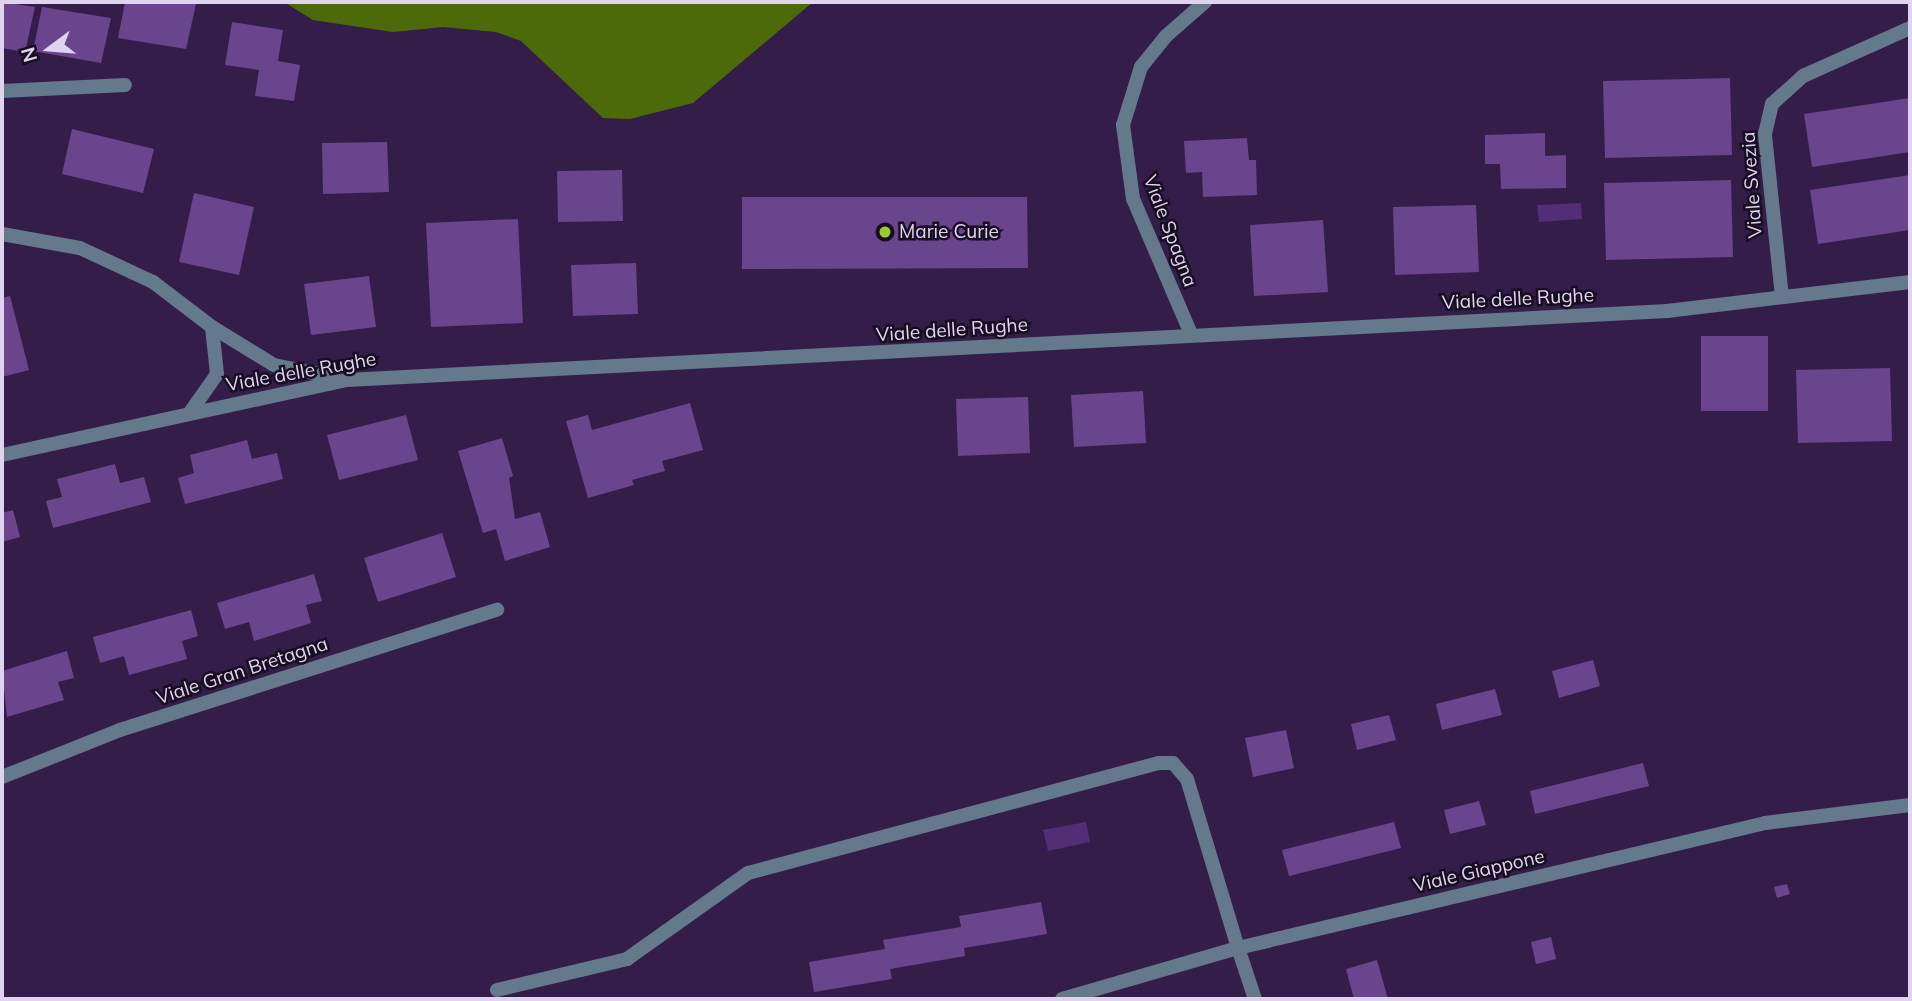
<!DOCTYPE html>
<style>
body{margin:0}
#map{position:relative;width:1912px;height:1001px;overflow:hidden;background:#351d4a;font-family:Mulish,sans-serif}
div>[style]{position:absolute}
.forest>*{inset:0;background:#4d6a0b}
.water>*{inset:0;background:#532e74}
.building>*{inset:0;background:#6a448d}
.lane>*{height:14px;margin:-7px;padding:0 7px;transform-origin:7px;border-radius:7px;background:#64798b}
.street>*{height:14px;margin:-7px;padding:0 7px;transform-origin:7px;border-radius:7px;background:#64798b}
.dots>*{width:19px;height:19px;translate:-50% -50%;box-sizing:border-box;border:4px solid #180e22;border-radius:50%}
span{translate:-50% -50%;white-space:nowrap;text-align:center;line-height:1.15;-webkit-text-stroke:5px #180e22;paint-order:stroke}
.street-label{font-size:19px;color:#e0d3ef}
.poi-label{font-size:19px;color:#e0d3ef}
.left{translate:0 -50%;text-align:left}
.frame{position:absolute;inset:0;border:4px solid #e0d3ef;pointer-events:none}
.north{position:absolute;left:14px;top:14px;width:70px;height:70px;-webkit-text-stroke:5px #180e22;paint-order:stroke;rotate:254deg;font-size:19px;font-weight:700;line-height:28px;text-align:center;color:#e0d3ef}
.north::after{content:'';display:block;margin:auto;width:24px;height:32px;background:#e0d3ef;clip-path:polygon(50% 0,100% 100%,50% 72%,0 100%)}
</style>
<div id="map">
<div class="forest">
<i style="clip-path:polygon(284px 2px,813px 2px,693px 103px,630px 119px,603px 118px,521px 41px,496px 32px,443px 27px,393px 32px,313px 20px)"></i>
</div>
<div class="water">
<i style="clip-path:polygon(1581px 203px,1582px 219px,1539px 222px,1537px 205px)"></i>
<i style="clip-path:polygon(1086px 822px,1090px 842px,1048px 851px,1043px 830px)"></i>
</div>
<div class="building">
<i style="clip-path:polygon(2px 2px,35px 7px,25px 52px,2px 48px)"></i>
<i style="clip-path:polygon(125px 2px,196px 4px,186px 49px,118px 38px)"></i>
<i style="clip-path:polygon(42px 7px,111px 18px,101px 63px,33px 51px)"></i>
<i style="clip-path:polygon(232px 22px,283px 30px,278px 61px,300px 65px,294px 101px,255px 96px,259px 70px,225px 65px)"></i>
<i style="clip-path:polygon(1730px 78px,1732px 155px,1605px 158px,1603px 81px)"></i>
<i style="clip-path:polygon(1910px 98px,1910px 152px,1812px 167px,1804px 114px)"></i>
<i style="clip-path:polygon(72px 129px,154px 149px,143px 193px,62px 174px)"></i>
<i style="clip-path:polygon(1545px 133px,1545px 156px,1566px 155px,1566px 188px,1501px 189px,1500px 164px,1485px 164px,1485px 135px)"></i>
<i style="clip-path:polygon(1247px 138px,1249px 160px,1256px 160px,1257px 195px,1203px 197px,1202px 172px,1186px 173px,1184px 141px)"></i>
<i style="clip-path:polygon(387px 142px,389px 192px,323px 194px,322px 143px)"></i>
<i style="clip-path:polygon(622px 170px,623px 221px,558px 222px,557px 171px)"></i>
<i style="clip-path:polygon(1910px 175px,1910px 230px,1818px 244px,1810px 190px)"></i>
<i style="clip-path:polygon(1731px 180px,1733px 257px,1606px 260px,1604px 183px)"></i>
<i style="clip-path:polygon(194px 193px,254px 207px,239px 275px,179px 262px)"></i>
<i style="clip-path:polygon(742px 197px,1027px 197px,1028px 268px,742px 269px)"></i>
<i style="clip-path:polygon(1476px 205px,1479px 272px,1395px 275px,1393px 207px)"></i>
<i style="clip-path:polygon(518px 219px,523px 323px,431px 327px,426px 223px)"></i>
<i style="clip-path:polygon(1323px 220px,1328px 292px,1254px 296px,1250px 225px)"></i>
<i style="clip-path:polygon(636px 263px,638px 314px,573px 316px,571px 265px)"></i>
<i style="clip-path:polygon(369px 276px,376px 327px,311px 335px,304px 284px)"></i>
<i style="clip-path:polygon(10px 296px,29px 370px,2px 377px,2px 298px)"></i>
<i style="clip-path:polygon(1701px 336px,1768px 336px,1768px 411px,1701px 411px)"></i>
<i style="clip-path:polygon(1890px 368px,1892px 441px,1798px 443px,1796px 370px)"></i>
<i style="clip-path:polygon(1143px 391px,1146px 443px,1074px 447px,1071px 395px)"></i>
<i style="clip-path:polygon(1028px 397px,1030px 453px,958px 456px,956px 399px)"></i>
<i style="clip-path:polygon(690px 403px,703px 450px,662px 461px,665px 471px,632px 480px,634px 485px,588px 498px,566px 421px,588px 415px,592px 430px)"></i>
<i style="clip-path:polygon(406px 415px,418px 460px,339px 480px,327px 435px)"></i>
<i style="clip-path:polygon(502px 438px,513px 476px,509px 478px,515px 519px,540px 512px,550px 547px,505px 561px,496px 529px,483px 533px,458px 451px)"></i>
<i style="clip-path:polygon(247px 440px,252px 459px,277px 453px,283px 479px,185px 504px,178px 478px,194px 473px,190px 455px)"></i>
<i style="clip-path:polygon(115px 464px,120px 483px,144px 477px,151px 502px,53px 528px,46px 501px,62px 497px,57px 479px)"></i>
<i style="clip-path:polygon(13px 510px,20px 537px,2px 542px,2px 513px)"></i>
<i style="clip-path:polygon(442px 533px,456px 577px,378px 602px,364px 558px)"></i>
<i style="clip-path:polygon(314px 574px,322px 601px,306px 605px,311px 623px,254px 641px,249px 622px,225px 629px,217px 603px)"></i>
<i style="clip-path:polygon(191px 610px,198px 636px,182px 641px,187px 659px,129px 675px,124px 656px,100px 663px,93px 637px)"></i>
<i style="clip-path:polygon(67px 651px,74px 678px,58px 682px,64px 700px,7px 717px,2px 671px)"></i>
<i style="clip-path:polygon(1593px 660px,1600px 686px,1559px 698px,1552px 671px)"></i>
<i style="clip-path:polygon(1495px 689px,1502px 715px,1442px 730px,1436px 704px)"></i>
<i style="clip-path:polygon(1389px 715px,1396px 740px,1357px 750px,1351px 724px)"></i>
<i style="clip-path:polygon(1286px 730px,1294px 768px,1253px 777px,1245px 738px)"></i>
<i style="clip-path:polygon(1643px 763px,1649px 786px,1535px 814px,1530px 791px)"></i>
<i style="clip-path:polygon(1479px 801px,1486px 825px,1450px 834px,1444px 810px)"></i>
<i style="clip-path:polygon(1394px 822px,1401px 848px,1289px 876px,1282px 850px)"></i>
<i style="clip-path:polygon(1787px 884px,1790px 894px,1777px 898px,1774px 887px)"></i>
<i style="clip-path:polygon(1041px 902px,1047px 934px,964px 948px,965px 956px,890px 969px,892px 979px,814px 992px,809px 962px,885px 949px,883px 940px,961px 927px,959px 916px)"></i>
<i style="clip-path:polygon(1551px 937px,1556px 959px,1536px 964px,1531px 942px)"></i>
<i style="clip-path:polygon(1377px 960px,1388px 999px,1354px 999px,1346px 969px)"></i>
</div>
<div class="lane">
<i style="left:497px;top:990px;width:134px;rotate:-13.4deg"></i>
<i style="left:627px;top:959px;width:148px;rotate:-35.4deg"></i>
<i style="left:748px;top:873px;width:425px;rotate:-15deg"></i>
<i style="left:1159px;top:763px;width:14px"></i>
<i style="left:1173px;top:763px;width:21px;rotate:49deg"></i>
<i style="left:1187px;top:779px;width:177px;rotate:73.2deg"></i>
</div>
<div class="street">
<i style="left:2px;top:91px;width:123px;rotate:-2.8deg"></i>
<i style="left:2px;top:234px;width:79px;rotate:10.2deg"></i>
<i style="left:80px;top:248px;width:81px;rotate:25deg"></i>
<i style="left:153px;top:282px;width:74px;rotate:37.3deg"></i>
<i style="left:1782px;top:297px;width:164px;rotate:-96deg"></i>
<i style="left:1765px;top:134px;width:31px;rotate:-77deg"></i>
<i style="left:1772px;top:104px;width:42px;rotate:-42.1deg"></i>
<i style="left:1803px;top:76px;width:117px;rotate:-24.2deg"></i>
<i style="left:1191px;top:334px;width:147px;rotate:-113.2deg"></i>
<i style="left:1133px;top:199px;width:75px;rotate:-97.7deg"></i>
<i style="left:1123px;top:125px;width:61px;rotate:-72.8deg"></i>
<i style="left:1141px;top:67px;width:40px;rotate:-51deg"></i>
<i style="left:1166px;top:36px;width:52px;rotate:-41.1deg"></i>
<i style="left:191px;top:411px;width:45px;rotate:-54.9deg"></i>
<i style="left:217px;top:374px;width:47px;rotate:-96.1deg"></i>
<i style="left:212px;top:327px;width:73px;rotate:31.5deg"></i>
<i style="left:274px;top:365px;width:65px;rotate:11.5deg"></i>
<i style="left:2px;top:455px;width:353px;rotate:-12.3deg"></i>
<i style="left:347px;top:380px;width:1322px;rotate:-2.99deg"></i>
<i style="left:1667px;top:311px;width:245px;rotate:-6.8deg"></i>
<i style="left:2px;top:777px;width:127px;rotate:-21.7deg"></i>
<i style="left:120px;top:730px;width:396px;rotate:-17.7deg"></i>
<i style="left:1238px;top:948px;width:54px;rotate:71.6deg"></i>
<i style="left:1062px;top:999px;width:183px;rotate:-16.2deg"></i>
<i style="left:1238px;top:948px;width:542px;rotate:-13.34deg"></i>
<i style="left:1765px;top:823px;width:146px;rotate:-7.1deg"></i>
</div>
<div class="dots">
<i style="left:885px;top:232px;background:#9acb34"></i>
</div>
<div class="street-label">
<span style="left:1752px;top:185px;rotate:-94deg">Viale Svezia</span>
<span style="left:1170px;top:231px;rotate:69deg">Viale Spagna</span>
<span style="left:1518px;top:299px;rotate:-3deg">Viale delle Rughe</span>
<span style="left:952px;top:330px;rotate:-4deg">Viale delle Rughe</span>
<span style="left:301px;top:372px;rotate:-10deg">Viale delle Rughe</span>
<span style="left:242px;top:671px;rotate:-18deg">Viale Gran Bretagna</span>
<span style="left:1479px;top:871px;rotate:-13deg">Viale Giappone</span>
</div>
<div class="poi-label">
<span class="left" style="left:899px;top:232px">Marie Curie</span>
</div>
<div class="frame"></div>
<div class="north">N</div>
</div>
